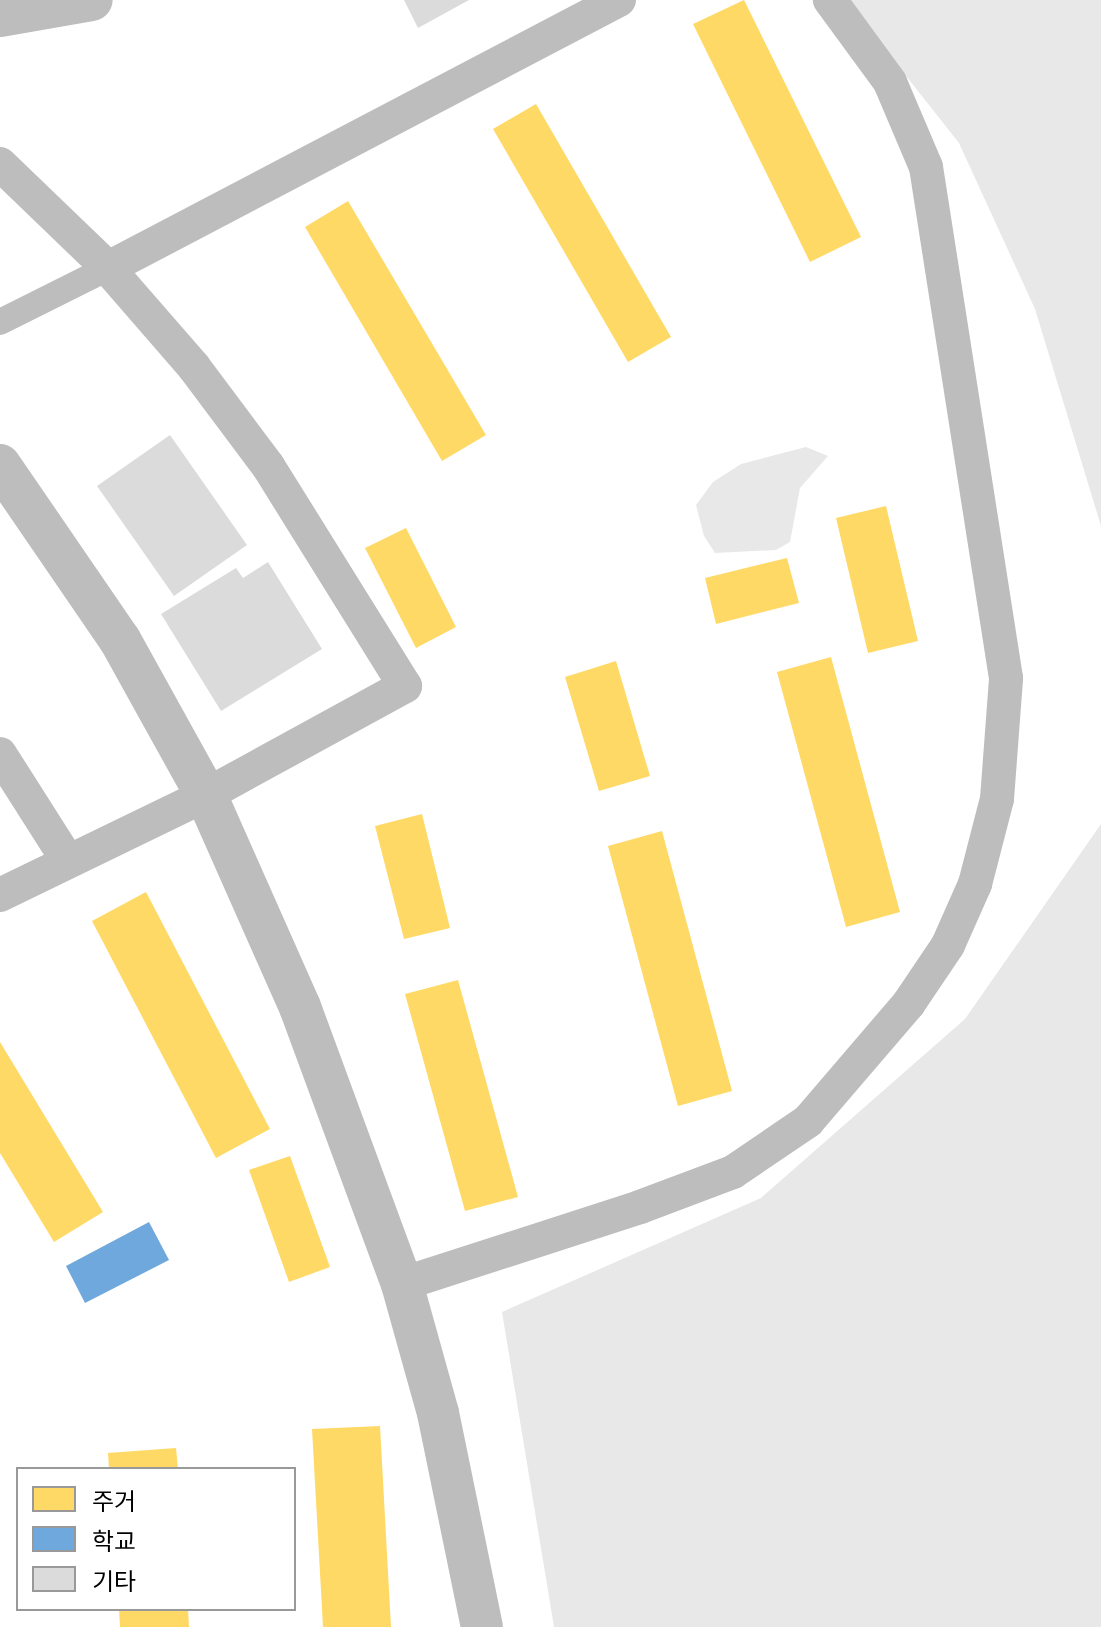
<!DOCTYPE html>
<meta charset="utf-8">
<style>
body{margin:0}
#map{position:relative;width:1101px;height:1627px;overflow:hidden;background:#fff;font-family:Signika,"Noto Sans KR",sans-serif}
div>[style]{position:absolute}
.green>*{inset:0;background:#e8e8e8}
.homes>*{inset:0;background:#ffd966}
.schools>*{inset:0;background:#6fa8dc}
.building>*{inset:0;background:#dbdbdb}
.pedestrian>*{height:26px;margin:-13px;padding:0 13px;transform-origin:13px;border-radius:13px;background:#bdbdbd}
.minor>*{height:34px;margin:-17px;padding:0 17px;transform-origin:17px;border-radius:17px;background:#bdbdbd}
.tertiary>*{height:42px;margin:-21px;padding:0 21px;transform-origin:21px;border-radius:21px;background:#bdbdbd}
span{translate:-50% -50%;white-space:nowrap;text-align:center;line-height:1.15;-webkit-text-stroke:8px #fff;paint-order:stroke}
.legend{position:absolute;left:16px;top:1467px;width:280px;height:144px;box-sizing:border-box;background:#fff;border:2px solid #999;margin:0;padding:10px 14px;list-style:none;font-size:24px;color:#000}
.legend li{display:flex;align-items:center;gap:16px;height:40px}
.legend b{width:40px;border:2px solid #999}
</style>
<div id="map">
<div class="green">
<i style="clip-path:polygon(846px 0,1101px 0,1101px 526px,1035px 309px,959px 143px)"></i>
<i style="clip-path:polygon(806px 447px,828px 456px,800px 488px,790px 542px,776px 550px,715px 553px,704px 536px,696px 505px,713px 482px,741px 464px)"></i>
<i style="clip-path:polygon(1101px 824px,1101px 1627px,554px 1627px,502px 1312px,761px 1198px,965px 1019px)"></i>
</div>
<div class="homes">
<i style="clip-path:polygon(744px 0,861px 237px,810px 262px,693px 24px)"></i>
<i style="clip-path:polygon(536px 104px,671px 337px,628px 362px,493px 129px)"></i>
<i style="clip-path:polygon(348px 201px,486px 435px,442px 461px,305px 227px)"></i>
<i style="clip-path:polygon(886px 506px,918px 641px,868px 653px,836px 518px)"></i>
<i style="clip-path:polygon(406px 528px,456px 627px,416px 648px,365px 548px)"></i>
<i style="clip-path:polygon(787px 558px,799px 603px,716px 624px,705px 578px)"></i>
<i style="clip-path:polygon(831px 657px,900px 912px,846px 927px,777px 672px)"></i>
<i style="clip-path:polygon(616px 661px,650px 776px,599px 791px,565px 677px)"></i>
<i style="clip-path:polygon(422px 814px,450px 928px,404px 939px,375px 826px)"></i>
<i style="clip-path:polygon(662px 831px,732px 1091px,678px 1106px,608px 846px)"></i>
<i style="clip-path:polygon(146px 892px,270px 1129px,216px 1158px,92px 921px)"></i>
<i style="clip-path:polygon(458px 980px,518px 1197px,465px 1211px,405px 994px)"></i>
<i style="clip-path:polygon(0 1042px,103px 1212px,54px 1242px,0 1153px)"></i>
<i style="clip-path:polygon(290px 1156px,330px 1267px,289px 1282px,249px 1170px)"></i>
<i style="clip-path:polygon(380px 1426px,391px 1627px,323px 1627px,312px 1429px)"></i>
<i style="clip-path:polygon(176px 1448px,178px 1469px,109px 1469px,108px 1453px)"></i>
<i style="clip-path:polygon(119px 1609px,188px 1609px,189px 1627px,120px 1627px)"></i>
</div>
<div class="schools">
<i style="clip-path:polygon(149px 1222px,169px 1260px,85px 1303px,66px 1266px)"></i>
</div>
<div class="building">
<i style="clip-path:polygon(404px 0,469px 0,418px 28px)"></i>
<i style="clip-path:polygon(170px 435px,247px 545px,174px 596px,97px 486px)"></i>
<i style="clip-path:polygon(268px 562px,322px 649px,221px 711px,161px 614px,236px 568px,243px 578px)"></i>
</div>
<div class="pedestrian">
<i style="left:0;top:322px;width:121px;rotate:-26.6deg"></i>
</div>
<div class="minor">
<i style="left:0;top:164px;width:150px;rotate:43.9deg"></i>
<i style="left:108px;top:268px;width:577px;rotate:-27.68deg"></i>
<i style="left:0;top:754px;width:127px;rotate:57.6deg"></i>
<i style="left:0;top:895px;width:229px;rotate:-25.9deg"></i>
<i style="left:206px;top:795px;width:227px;rotate:-28.7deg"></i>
<i style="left:405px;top:686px;width:259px;rotate:-121.9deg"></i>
<i style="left:268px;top:466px;width:124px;rotate:-126.8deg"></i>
<i style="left:194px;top:367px;width:131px;rotate:-131deg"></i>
<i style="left:402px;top:1284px;width:250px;rotate:-17.9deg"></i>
<i style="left:640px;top:1207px;width:99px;rotate:-20.6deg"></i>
<i style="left:733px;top:1172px;width:91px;rotate:-34.2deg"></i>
<i style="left:808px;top:1121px;width:155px;rotate:-49.4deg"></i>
<i style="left:909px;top:1003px;width:70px;rotate:-56.1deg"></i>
<i style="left:948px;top:945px;width:67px;rotate:-66.1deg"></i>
<i style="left:975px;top:884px;width:88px;rotate:-75.5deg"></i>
<i style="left:997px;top:799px;width:121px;rotate:-85.7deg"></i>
<i style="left:1006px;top:678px;width:517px;rotate:-98.9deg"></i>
<i style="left:926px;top:167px;width:92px;rotate:-113deg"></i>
<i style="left:890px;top:82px;width:102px;rotate:-126.2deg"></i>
</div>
<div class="tertiary">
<i style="left:0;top:16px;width:93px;rotate:-9.9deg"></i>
<i style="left:0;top:465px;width:212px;rotate:55.6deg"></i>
<i style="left:120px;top:640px;width:177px;rotate:61deg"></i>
<i style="left:206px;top:795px;width:232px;rotate:66.1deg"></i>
<i style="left:300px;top:1007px;width:295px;rotate:69.8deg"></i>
<i style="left:402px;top:1284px;width:134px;rotate:74.4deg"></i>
<i style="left:438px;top:1413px;width:218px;rotate:78.4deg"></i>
</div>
<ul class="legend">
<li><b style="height:22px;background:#ffd966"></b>주거</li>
<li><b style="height:22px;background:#6fa8dc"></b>학교</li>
<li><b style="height:22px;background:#dbdbdb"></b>기타</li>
</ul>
</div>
